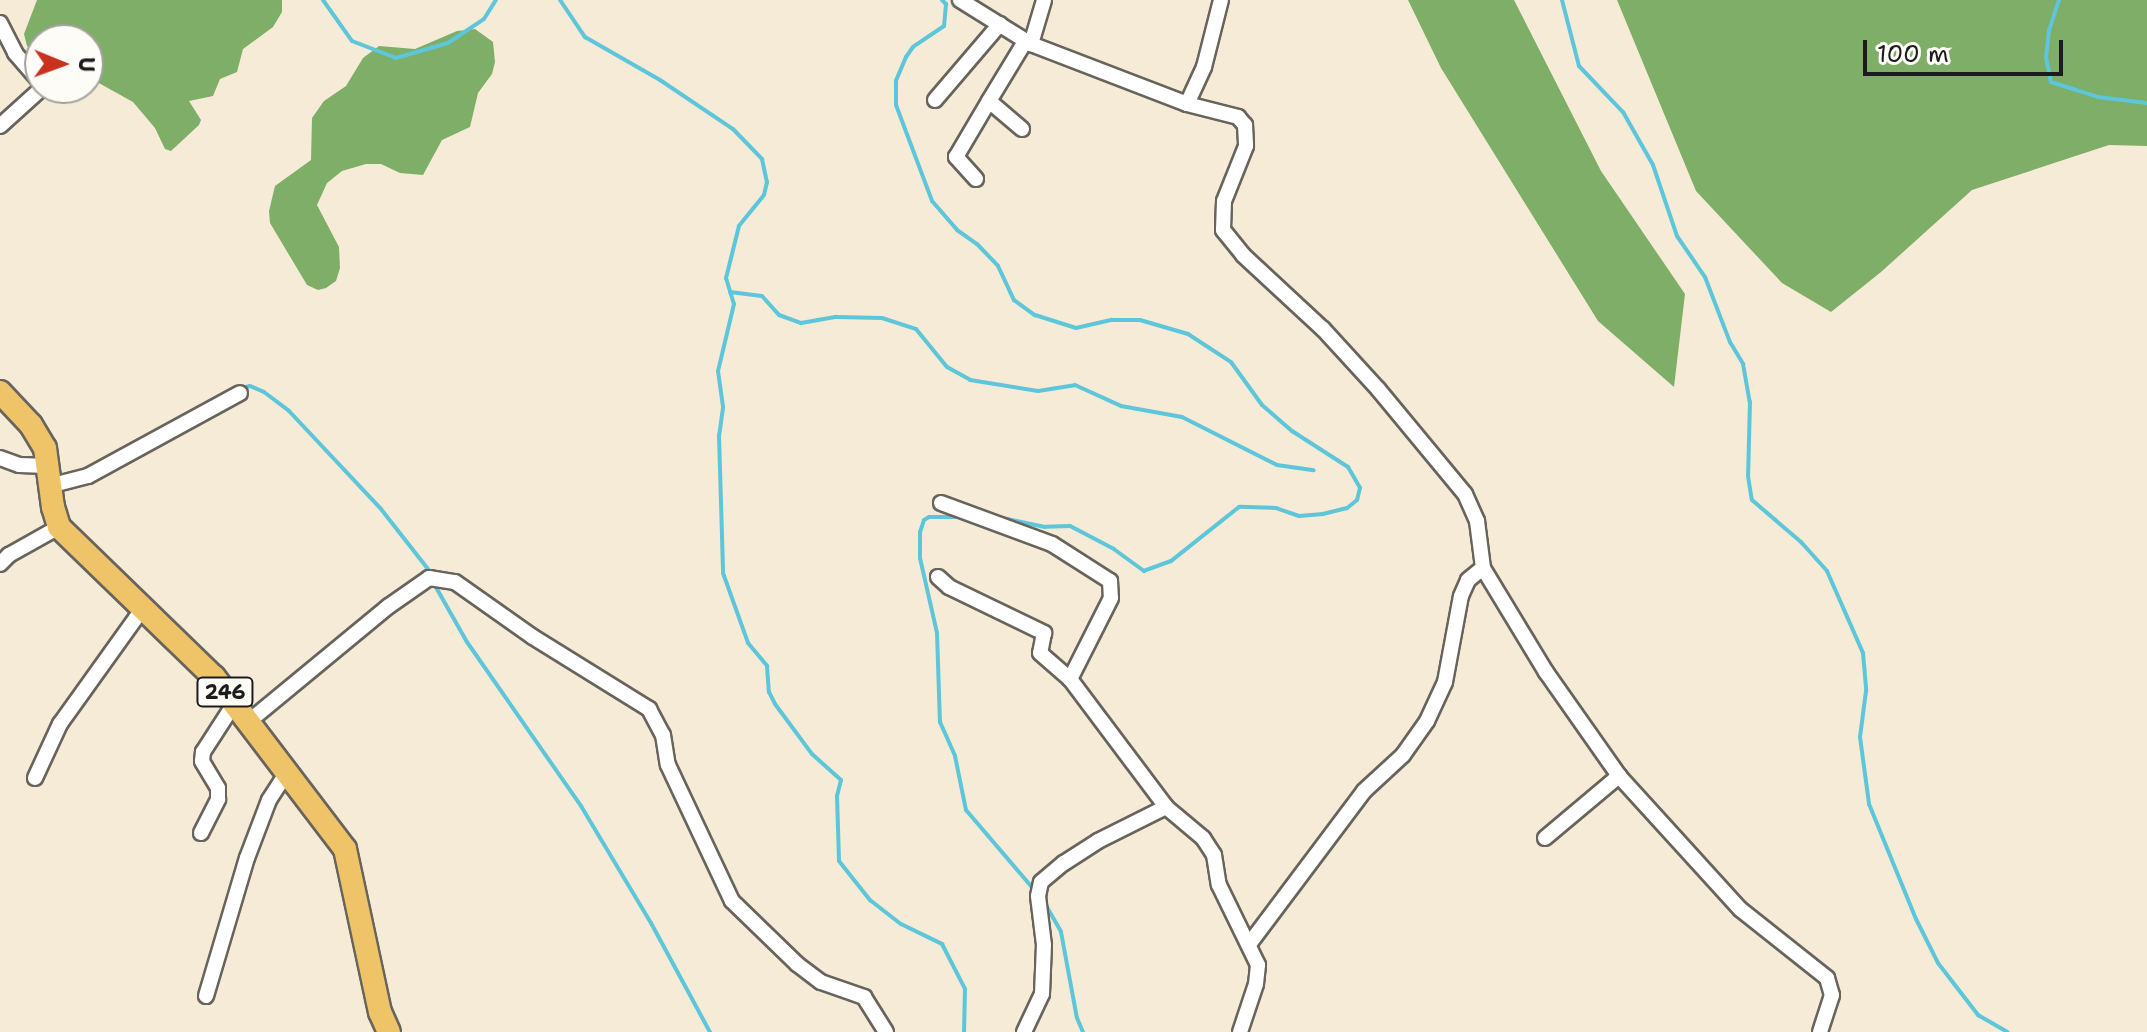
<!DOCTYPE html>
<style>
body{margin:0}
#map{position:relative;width:2147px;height:1032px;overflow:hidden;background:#f6ebd7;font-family:"Shantell Sans",sans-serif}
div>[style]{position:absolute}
.forest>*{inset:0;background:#7eae68}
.stream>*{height:4px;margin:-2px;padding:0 2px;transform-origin:2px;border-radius:2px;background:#5ec6da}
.roads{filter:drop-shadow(2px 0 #68645d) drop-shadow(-2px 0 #68645d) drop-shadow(0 2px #68645d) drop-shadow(0 -2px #68645d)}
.minor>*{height:14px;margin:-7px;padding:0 7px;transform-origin:7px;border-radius:7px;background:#fff}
.primary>*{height:22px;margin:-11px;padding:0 11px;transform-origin:11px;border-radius:11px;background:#efc469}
span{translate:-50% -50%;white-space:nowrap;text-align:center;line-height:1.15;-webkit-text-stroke:6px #fdfcf7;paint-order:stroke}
.shield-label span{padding:2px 6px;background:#fdfcf7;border:2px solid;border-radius:6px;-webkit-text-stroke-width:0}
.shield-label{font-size:20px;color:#1c1c1c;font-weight:700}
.north{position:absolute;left:24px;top:24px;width:80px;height:80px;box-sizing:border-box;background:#fdfcf7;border:2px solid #a3a29f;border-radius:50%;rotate:91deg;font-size:22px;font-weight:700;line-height:32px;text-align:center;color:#1c1c1c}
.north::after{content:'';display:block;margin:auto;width:28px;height:36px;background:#c8321e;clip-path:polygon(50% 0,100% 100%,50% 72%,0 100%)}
.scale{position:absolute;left:1863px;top:40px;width:200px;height:36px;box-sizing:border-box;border:4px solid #1c1c1c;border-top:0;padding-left:10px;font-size:24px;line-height:28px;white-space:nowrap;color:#1c1c1c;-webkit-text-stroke:6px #fdfcf7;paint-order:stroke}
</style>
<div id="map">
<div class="forest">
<i style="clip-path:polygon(37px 0,282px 0,282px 12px,273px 27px,243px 49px,237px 72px,220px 79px,213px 96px,189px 101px,201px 120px,199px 125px,171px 151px,165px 149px,155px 128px,133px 102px,88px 77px,88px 40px,40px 40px,40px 53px,27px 46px,24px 34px)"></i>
<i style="clip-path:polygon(1408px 0,1514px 0,1601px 171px,1685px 294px,1674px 387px,1598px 321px,1441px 68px)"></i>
<i style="clip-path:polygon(1617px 0,2147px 0,2147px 146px,2109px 145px,1972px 190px,1881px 272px,1831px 312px,1782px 283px,1696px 191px)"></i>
<i style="clip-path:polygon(475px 29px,493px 42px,495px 62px,492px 74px,478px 93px,470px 127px,442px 140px,423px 175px,400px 173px,381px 164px,366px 164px,342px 171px,327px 183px,317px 205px,339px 247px,340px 268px,336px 281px,326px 288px,318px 290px,307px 285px,270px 223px,269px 211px,275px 186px,311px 160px,312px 118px,324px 101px,346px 86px,363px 58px,379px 46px,415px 49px,457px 31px)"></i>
</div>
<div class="stream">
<i style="left:323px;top:0;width:50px;rotate:54.7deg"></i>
<i style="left:352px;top:41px;width:47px;rotate:21.1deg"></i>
<i style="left:396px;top:58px;width:54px;rotate:-16.1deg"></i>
<i style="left:448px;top:43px;width:43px;rotate:-33.7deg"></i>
<i style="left:484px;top:19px;width:22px;rotate:-58deg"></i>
<i style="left:560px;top:0;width:45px;rotate:56deg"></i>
<i style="left:585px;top:37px;width:86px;rotate:29.8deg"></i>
<i style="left:660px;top:80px;width:88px;rotate:33.9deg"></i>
<i style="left:733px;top:129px;width:42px;rotate:46deg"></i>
<i style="left:762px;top:159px;width:24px;rotate:78deg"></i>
<i style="left:767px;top:182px;width:13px;rotate:103deg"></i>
<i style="left:764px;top:195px;width:40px;rotate:129deg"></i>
<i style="left:739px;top:226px;width:54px;rotate:104deg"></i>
<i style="left:726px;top:278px;width:27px;rotate:73deg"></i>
<i style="left:734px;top:304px;width:69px;rotate:103.4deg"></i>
<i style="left:718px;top:371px;width:37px;rotate:82deg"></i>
<i style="left:723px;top:408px;width:27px;rotate:98deg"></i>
<i style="left:719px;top:435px;width:138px;rotate:88.3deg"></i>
<i style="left:723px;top:573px;width:74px;rotate:70.3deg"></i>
<i style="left:748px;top:643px;width:30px;rotate:50deg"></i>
<i style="left:767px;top:666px;width:26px;rotate:86deg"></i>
<i style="left:769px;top:692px;width:13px;rotate:63deg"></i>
<i style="left:775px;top:704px;width:62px;rotate:53.5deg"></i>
<i style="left:812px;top:754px;width:39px;rotate:42deg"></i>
<i style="left:841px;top:780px;width:16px;rotate:104deg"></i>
<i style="left:837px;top:796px;width:65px;rotate:88.2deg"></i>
<i style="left:839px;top:861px;width:50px;rotate:51.5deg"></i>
<i style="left:870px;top:900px;width:39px;rotate:38deg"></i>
<i style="left:901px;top:924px;width:46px;rotate:26deg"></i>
<i style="left:942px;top:944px;width:51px;rotate:62.9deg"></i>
<i style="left:965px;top:989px;width:43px;rotate:91.3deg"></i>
<i style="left:942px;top:0;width:6px;rotate:45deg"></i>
<i style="left:946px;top:4px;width:22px;rotate:95deg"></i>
<i style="left:944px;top:26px;width:37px;rotate:146deg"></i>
<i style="left:913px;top:47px;width:12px;rotate:125deg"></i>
<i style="left:906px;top:57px;width:26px;rotate:113deg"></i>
<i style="left:896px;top:81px;width:24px;rotate:90deg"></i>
<i style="left:896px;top:105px;width:103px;rotate:69.4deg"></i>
<i style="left:932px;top:201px;width:38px;rotate:49deg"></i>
<i style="left:957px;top:230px;width:24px;rotate:35deg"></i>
<i style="left:977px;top:244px;width:30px;rotate:46deg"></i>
<i style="left:998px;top:266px;width:38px;rotate:65deg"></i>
<i style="left:1014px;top:300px;width:26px;rotate:36deg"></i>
<i style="left:1035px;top:315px;width:43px;rotate:17.6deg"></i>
<i style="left:1076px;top:328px;width:37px;rotate:-13deg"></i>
<i style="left:1112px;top:320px;width:28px"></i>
<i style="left:1140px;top:320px;width:50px;rotate:16.3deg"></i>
<i style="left:1188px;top:334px;width:51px;rotate:33.1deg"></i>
<i style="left:1231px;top:362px;width:53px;rotate:54.2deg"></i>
<i style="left:1262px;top:405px;width:40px;rotate:41deg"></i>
<i style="left:1292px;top:431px;width:67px;rotate:32.7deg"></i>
<i style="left:1348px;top:467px;width:24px;rotate:60deg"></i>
<i style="left:1360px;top:488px;width:12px;rotate:104deg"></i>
<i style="left:1357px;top:500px;width:13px;rotate:141deg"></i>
<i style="left:1347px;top:508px;width:25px;rotate:166deg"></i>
<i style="left:1323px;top:514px;width:24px;rotate:175deg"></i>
<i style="left:1299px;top:516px;width:24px;rotate:-161deg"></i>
<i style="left:1276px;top:508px;width:37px;rotate:-178deg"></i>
<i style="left:1239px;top:507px;width:87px;rotate:141.5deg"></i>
<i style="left:1171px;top:561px;width:29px;rotate:160deg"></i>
<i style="left:1144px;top:571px;width:37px;rotate:-144deg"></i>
<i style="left:1114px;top:549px;width:50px;rotate:-152.4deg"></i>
<i style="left:1070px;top:526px;width:25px;rotate:178deg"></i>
<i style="left:1045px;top:527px;width:53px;rotate:-168.1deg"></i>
<i style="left:1562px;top:0;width:68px;rotate:75.6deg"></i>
<i style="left:1579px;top:66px;width:64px;rotate:46.3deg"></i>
<i style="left:1623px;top:112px;width:61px;rotate:60.5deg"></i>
<i style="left:1653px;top:165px;width:75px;rotate:71.3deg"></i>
<i style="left:1677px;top:236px;width:50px;rotate:55.7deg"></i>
<i style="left:1705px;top:277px;width:70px;rotate:69deg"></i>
<i style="left:1730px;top:342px;width:26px;rotate:59deg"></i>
<i style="left:1743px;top:364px;width:39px;rotate:80deg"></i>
<i style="left:1750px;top:402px;width:74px;rotate:91.5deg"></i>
<i style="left:1748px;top:476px;width:24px;rotate:81deg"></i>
<i style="left:1752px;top:500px;width:65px;rotate:40.6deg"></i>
<i style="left:1801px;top:542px;width:39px;rotate:48deg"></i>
<i style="left:1827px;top:571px;width:90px;rotate:66.3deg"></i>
<i style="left:1863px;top:653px;width:38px;rotate:85deg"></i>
<i style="left:1866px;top:691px;width:46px;rotate:97.4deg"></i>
<i style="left:1860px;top:737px;width:68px;rotate:82.3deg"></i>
<i style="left:1869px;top:804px;width:124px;rotate:67.8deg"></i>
<i style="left:1916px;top:919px;width:49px;rotate:63.4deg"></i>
<i style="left:1938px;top:963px;width:66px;rotate:52.4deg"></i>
<i style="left:1978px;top:1015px;width:34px;rotate:30deg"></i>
<i style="left:2059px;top:0;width:32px;rotate:108deg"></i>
<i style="left:2049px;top:30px;width:27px;rotate:96deg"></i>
<i style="left:2046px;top:57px;width:25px;rotate:79deg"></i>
<i style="left:2051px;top:82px;width:49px;rotate:17.7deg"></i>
<i style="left:2098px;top:97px;width:49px;rotate:7deg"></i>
<i style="left:730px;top:292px;width:32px;rotate:7deg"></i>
<i style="left:762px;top:296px;width:25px;rotate:48deg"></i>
<i style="left:779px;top:315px;width:23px;rotate:20deg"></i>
<i style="left:801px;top:323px;width:36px;rotate:-10deg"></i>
<i style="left:836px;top:317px;width:46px;rotate:1.2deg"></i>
<i style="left:882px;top:318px;width:36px;rotate:18deg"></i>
<i style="left:916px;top:329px;width:49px;rotate:50.8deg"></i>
<i style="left:947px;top:367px;width:26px;rotate:29deg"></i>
<i style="left:970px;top:380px;width:69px;rotate:9.2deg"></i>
<i style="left:1038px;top:391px;width:37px;rotate:-9deg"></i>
<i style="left:1075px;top:385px;width:51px;rotate:24.5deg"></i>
<i style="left:1121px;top:406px;width:62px;rotate:10.2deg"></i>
<i style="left:1182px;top:417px;width:106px;rotate:26.8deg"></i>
<i style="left:1277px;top:465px;width:37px;rotate:8deg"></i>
<i style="left:242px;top:388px;width:8px;rotate:-14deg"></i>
<i style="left:250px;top:386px;width:15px;rotate:23deg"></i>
<i style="left:264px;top:392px;width:31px;rotate:37deg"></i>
<i style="left:289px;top:411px;width:134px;rotate:46.8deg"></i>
<i style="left:381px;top:509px;width:81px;rotate:52deg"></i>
<i style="left:964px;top:517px;width:35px;rotate:180deg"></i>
<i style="left:929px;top:517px;width:6px;rotate:149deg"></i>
<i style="left:924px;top:520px;width:13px;rotate:108deg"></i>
<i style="left:920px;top:532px;width:26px;rotate:90deg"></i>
<i style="left:920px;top:558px;width:77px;rotate:77.2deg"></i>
<i style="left:937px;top:633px;width:89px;rotate:88.1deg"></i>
<i style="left:940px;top:722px;width:37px;rotate:66deg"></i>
<i style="left:955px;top:756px;width:55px;rotate:78.5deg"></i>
<i style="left:966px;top:810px;width:108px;rotate:49.5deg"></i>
<i style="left:433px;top:582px;width:69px;rotate:60.5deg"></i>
<i style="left:467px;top:642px;width:200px;rotate:55.2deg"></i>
<i style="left:581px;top:806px;width:136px;rotate:59.1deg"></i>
<i style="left:651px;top:923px;width:124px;rotate:61.6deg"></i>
<i style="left:1044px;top:902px;width:34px;rotate:60deg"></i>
<i style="left:1061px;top:932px;width:87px;rotate:79.5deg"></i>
<i style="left:1077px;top:1018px;width:15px;rotate:67deg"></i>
</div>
<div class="roads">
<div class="minor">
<i style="left:960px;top:0;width:84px;rotate:31.8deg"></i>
<i style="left:1031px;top:44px;width:167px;rotate:21deg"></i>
<i style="left:1187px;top:104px;width:53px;rotate:14.3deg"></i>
<i style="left:1238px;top:117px;width:11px;rotate:49deg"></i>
<i style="left:1245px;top:125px;width:21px;rotate:87deg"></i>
<i style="left:1246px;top:146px;width:59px;rotate:111.8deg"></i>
<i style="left:1224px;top:201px;width:29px;rotate:92deg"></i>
<i style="left:1223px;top:230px;width:32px;rotate:51deg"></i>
<i style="left:1243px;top:255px;width:109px;rotate:42.8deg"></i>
<i style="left:1323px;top:329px;width:81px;rotate:47.5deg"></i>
<i style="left:1378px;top:389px;width:136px;rotate:50.4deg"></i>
<i style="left:1465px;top:494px;width:30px;rotate:66deg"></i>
<i style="left:1477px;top:521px;width:47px;rotate:82.7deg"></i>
<i style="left:1483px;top:568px;width:122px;rotate:58.8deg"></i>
<i style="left:1546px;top:672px;width:127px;rotate:54.9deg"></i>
<i style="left:1619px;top:776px;width:180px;rotate:47.7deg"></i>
<i style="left:1740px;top:909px;width:111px;rotate:38.4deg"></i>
<i style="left:1827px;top:978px;width:18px;rotate:74deg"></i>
<i style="left:1832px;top:995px;width:39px;rotate:108deg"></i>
<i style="left:0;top:23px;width:34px;rotate:63deg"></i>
<i style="left:15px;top:53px;width:38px;rotate:49deg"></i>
<i style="left:1031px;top:44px;width:46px;rotate:-73.5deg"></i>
<i style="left:935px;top:100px;width:100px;rotate:-49.5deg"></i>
<i style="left:1187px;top:104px;width:41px;rotate:-65.3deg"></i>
<i style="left:1204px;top:67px;width:69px;rotate:-75.8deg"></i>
<i style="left:0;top:126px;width:57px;rotate:-42.1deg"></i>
<i style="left:1022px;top:129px;width:43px;rotate:-139.7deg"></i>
<i style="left:989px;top:101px;width:71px;rotate:-58.8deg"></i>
<i style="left:976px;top:179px;width:30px;rotate:-132deg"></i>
<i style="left:956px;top:157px;width:65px;rotate:-59.5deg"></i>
<i style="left:0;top:458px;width:20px;rotate:20deg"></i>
<i style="left:19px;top:465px;width:29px;rotate:2deg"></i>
<i style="left:49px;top:486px;width:40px;rotate:-14.4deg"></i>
<i style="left:88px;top:476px;width:173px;rotate:-28.6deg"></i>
<i style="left:941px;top:503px;width:118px;rotate:20.3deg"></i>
<i style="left:1052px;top:544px;width:69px;rotate:32.5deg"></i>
<i style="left:1110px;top:581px;width:17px;rotate:87deg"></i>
<i style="left:1111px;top:598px;width:91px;rotate:116.8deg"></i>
<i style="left:0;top:564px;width:13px;rotate:-45deg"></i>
<i style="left:9px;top:555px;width:57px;rotate:-29.2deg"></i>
<i style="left:938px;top:577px;width:15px;rotate:42deg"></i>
<i style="left:949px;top:587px;width:106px;rotate:25.8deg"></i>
<i style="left:1044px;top:633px;width:20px;rotate:101deg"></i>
<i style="left:1040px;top:653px;width:40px;rotate:41deg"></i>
<i style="left:1070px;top:679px;width:160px;rotate:53.1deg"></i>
<i style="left:247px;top:723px;width:184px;rotate:-39.5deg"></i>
<i style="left:389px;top:606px;width:49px;rotate:-35deg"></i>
<i style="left:429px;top:578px;width:26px;rotate:9deg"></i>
<i style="left:455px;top:582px;width:95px;rotate:35.2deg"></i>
<i style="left:533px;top:637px;width:137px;rotate:31.8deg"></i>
<i style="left:649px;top:709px;width:30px;rotate:62deg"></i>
<i style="left:663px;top:735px;width:30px;rotate:81deg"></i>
<i style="left:668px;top:765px;width:150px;rotate:64.8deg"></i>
<i style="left:732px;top:901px;width:91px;rotate:44.1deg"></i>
<i style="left:797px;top:964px;width:30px;rotate:37deg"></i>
<i style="left:821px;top:982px;width:46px;rotate:19.2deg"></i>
<i style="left:864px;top:997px;width:41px;rotate:57.8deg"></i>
<i style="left:35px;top:778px;width:60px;rotate:-65.2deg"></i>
<i style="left:60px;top:724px;width:143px;rotate:-54.4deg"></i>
<i style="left:201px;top:833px;width:38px;rotate:-63deg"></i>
<i style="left:218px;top:799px;width:11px;rotate:-90deg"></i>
<i style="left:218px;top:788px;width:31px;rotate:-121deg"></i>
<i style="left:202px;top:761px;width:9px;rotate:-84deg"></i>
<i style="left:203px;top:752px;width:57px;rotate:-57.1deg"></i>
<i style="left:1545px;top:838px;width:97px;rotate:-40deg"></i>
<i style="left:1250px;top:943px;width:190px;rotate:-53.1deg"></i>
<i style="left:1364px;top:791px;width:53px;rotate:-42.7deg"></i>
<i style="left:1403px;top:755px;width:42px;rotate:-54.8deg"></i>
<i style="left:1427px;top:721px;width:43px;rotate:-65.2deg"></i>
<i style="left:1445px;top:682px;width:87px;rotate:-79.5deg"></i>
<i style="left:1461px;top:596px;width:17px;rotate:-66deg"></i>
<i style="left:1468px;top:580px;width:19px;rotate:-39deg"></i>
<i style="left:206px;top:996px;width:144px;rotate:-73.5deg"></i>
<i style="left:247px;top:858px;width:62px;rotate:-69.2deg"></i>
<i style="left:269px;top:800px;width:35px;rotate:-57deg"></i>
<i style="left:1024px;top:1032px;width:42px;rotate:-64.7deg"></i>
<i style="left:1042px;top:994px;width:49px;rotate:-87.7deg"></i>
<i style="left:1044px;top:945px;width:49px;rotate:-97deg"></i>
<i style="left:1038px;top:896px;width:14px;rotate:-78deg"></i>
<i style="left:1041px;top:882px;width:30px;rotate:-40deg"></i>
<i style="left:1064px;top:863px;width:40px;rotate:-32.9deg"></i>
<i style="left:1098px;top:841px;width:76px;rotate:-26.6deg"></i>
<i style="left:1166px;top:807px;width:48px;rotate:40deg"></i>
<i style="left:1203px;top:838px;width:20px;rotate:57deg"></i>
<i style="left:1214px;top:855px;width:30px;rotate:81deg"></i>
<i style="left:1219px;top:885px;width:89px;rotate:64deg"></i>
<i style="left:1258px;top:965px;width:19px;rotate:96deg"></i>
<i style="left:1256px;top:984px;width:51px;rotate:108.4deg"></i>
</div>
<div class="primary">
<i style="left:0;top:392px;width:45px;rotate:46.8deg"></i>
<i style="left:31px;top:425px;width:27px;rotate:59deg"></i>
<i style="left:45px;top:448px;width:60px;rotate:82.3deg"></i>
<i style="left:53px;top:507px;width:21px;rotate:73deg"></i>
<i style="left:59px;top:527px;width:216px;rotate:44.1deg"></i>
<i style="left:214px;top:677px;width:216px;rotate:52.7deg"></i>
<i style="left:345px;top:849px;width:167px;rotate:77.9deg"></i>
<i style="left:380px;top:1012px;width:22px;rotate:66deg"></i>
</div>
</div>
<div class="shield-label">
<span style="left:225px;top:692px">246</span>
</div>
<div class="north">U</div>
<div class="scale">100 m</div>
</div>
